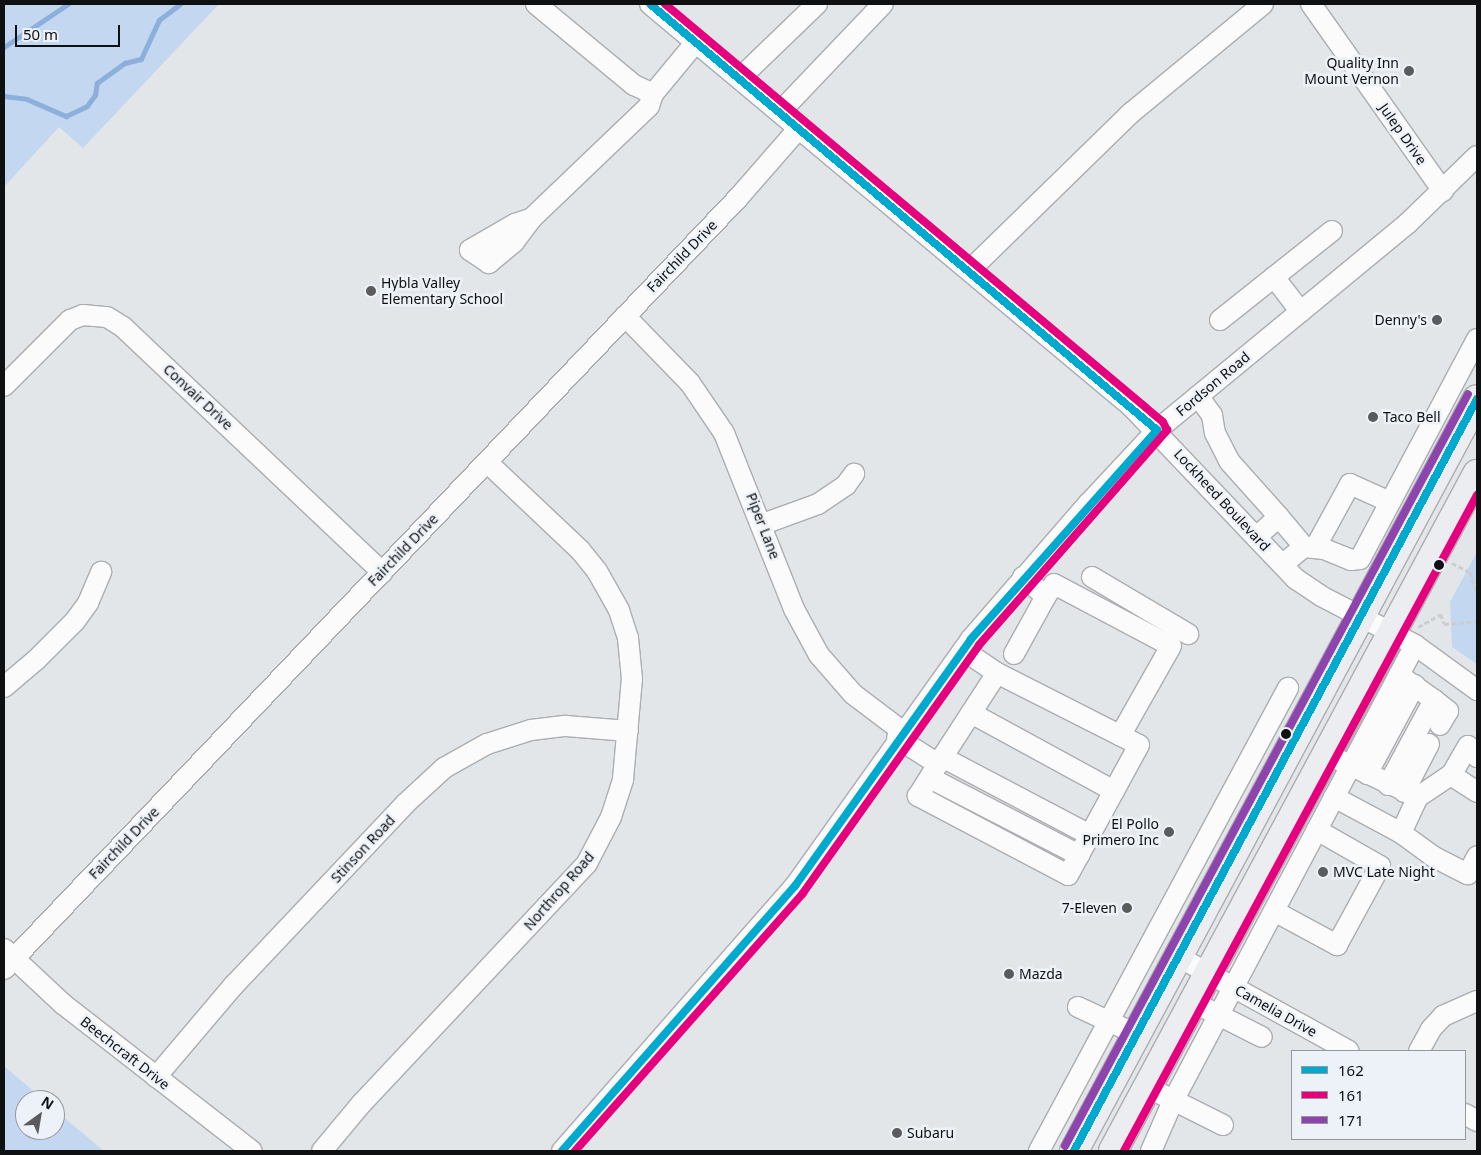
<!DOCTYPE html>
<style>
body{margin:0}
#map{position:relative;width:1481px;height:1155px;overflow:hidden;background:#e3e6e9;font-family:"Noto Sans",sans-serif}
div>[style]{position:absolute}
.green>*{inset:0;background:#c4d7f0}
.stream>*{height:4.5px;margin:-2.25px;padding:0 2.25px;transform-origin:2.25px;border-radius:2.25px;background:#8cafdc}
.path>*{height:2.5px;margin-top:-1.25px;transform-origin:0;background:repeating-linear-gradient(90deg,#cdcdcf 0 5px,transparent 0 7.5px)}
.roads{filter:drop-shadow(1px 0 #abadb0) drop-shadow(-1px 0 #abadb0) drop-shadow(0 1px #abadb0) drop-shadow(0 -1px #abadb0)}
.minor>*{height:20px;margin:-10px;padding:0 10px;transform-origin:10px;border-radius:10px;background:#fbfbfc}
.highway>*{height:28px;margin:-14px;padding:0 14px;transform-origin:14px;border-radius:14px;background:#ebedf0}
.bus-1>*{height:8px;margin:-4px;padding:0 4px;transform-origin:4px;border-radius:4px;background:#00a9ce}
.bus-2>*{height:8px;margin:-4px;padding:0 4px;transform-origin:4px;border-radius:4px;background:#e5007d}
.bus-3>*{height:8px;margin:-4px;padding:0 4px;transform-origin:4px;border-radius:4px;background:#8e44ad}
.dots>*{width:14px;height:14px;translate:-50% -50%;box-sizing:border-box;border:2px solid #edf2f9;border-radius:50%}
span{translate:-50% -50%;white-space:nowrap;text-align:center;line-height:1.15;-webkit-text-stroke:5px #edf2f9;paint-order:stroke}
.poi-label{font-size:14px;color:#0e1012}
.right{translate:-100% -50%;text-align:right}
.left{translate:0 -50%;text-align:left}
.street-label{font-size:14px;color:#0e1012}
.frame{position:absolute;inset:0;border:5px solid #0e1012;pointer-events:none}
.legend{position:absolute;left:1291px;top:1050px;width:175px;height:90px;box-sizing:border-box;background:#edf2f9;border:1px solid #94989d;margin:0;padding:6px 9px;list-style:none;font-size:15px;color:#0e1012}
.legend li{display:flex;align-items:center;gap:10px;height:25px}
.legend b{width:25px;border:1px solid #94989d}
.north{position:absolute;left:15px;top:1090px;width:50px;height:50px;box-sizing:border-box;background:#edf2f9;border:1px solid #94989d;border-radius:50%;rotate:32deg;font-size:14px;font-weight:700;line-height:20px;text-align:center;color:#0e1012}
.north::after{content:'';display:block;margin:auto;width:18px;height:22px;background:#595b5d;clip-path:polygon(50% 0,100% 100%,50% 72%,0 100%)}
.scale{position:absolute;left:15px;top:25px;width:105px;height:22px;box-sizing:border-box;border:2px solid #0e1012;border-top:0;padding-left:6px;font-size:15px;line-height:18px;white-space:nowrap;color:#0e1012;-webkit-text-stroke:4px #edf2f9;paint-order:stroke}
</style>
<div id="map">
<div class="green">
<i style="clip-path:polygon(4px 4px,219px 4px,83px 148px,59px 127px,4px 187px)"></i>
<i style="clip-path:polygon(1477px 552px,1477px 664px,1452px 647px,1450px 602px)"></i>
<i style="clip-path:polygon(4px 1066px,44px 1100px,25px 1100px,25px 1130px,55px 1130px,55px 1110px,104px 1151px,4px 1151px)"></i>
</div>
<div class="stream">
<i style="left:4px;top:47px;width:77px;rotate:-33.9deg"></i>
<i style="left:4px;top:96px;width:23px;rotate:7deg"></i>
<i style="left:27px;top:99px;width:43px;rotate:23.6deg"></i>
<i style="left:66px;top:116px;width:23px;rotate:-25deg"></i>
<i style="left:87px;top:106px;width:14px;rotate:-54deg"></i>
<i style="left:95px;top:95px;width:12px;rotate:-81deg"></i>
<i style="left:97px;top:83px;width:34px;rotate:-36deg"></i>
<i style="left:125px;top:63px;width:16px;rotate:-14deg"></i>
<i style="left:141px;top:59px;width:43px;rotate:-65.2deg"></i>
<i style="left:159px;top:20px;width:26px;rotate:-37deg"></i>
</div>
<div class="path">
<i style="left:1452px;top:563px;width:20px;rotate:27deg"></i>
<i style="left:1470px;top:572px;width:21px;rotate:71deg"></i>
<i style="left:1418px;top:627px;width:26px;rotate:-29deg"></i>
<i style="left:1441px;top:614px;width:10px;rotate:73deg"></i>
<i style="left:1444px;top:624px;width:33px;rotate:-5deg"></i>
</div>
<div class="roads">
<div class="minor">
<i style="left:536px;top:4px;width:127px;rotate:39.6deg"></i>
<i style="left:634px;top:85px;width:21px;rotate:25deg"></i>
<i style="left:650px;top:4px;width:628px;rotate:39.9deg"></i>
<i style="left:1132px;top:407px;width:238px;rotate:46.4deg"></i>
<i style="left:1296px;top:579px;width:30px;rotate:34deg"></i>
<i style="left:1321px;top:596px;width:106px;rotate:27.5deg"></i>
<i style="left:1415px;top:645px;width:77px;rotate:36deg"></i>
<i style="left:1311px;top:4px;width:229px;rotate:54.8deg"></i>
<i style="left:740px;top:78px;width:107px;rotate:-43.9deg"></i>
<i style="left:780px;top:112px;width:149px;rotate:-46.4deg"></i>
<i style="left:532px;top:218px;width:30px;rotate:127deg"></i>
<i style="left:514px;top:242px;width:33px;rotate:140deg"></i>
<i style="left:489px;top:263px;width:23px;rotate:-146deg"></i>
<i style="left:470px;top:250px;width:52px;rotate:-30deg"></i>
<i style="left:515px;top:224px;width:18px;rotate:-19deg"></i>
<i style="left:532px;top:218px;width:162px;rotate:-43.7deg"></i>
<i style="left:649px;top:106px;width:13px;rotate:-72deg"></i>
<i style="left:653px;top:94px;width:67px;rotate:-50.4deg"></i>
<i style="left:970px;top:270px;width:225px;rotate:-44.3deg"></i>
<i style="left:1131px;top:113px;width:171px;rotate:-39.5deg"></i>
<i style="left:1274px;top:277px;width:44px;rotate:52.4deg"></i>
<i style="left:625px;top:316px;width:93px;rotate:45.9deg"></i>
<i style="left:690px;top:383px;width:60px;rotate:55.8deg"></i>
<i style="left:724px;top:433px;width:189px;rotate:68.3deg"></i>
<i style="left:794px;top:609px;width:52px;rotate:61.5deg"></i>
<i style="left:819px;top:655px;width:52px;rotate:48.9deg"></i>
<i style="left:853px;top:694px;width:61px;rotate:37.1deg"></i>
<i style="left:1220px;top:320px;width:143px;rotate:-38.5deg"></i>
<i style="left:4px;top:386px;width:93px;rotate:-45deg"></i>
<i style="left:70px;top:320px;width:14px;rotate:-21deg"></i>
<i style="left:83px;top:315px;width:24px;rotate:5deg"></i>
<i style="left:107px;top:317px;width:19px;rotate:32deg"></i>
<i style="left:123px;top:327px;width:357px;rotate:43.4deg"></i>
<i style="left:1198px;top:396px;width:24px;rotate:54deg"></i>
<i style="left:1212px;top:415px;width:18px;rotate:81deg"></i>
<i style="left:1215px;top:433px;width:31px;rotate:63deg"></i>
<i style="left:1229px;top:461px;width:75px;rotate:48.2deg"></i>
<i style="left:763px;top:524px;width:59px;rotate:-20deg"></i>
<i style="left:818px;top:504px;width:34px;rotate:-34deg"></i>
<i style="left:846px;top:485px;width:14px;rotate:-54deg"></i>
<i style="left:1256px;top:537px;width:30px;rotate:-41deg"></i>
<i style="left:1279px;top:517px;width:39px;rotate:50deg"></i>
<i style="left:1315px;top:548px;width:73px;rotate:-61.3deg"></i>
<i style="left:1350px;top:484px;width:44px;rotate:24.2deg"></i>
<i style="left:1283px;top:564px;width:27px;rotate:-39deg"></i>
<i style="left:1304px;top:547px;width:20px;rotate:6deg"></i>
<i style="left:1324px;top:549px;width:29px;rotate:22deg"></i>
<i style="left:1351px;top:560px;width:9px;rotate:-6deg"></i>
<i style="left:1360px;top:559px;width:249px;rotate:-62deg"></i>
<i style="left:1023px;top:577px;width:30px;rotate:40deg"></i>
<i style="left:1046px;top:596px;width:14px;rotate:-56deg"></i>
<i style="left:1054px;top:584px;width:132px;rotate:27.9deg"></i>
<i style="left:1171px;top:646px;width:103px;rotate:119.5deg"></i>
<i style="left:1092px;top:577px;width:112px;rotate:30.7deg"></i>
<i style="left:963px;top:650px;width:41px;rotate:34.1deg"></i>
<i style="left:1014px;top:654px;width:66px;rotate:-61.1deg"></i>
<i style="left:4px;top:687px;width:42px;rotate:-40.2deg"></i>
<i style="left:36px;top:660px;width:55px;rotate:-45deg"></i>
<i style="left:75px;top:621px;width:22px;rotate:-54deg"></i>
<i style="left:88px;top:603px;width:34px;rotate:-67deg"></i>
<i style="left:1434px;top:700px;width:18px;rotate:38deg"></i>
<i style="left:1448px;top:711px;width:16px;rotate:120deg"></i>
<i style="left:971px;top:713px;width:163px;rotate:28.6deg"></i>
<i style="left:897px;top:738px;width:49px;rotate:32.4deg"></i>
<i style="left:938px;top:764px;width:108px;rotate:-57deg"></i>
<i style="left:997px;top:673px;width:159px;rotate:26.9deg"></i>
<i style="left:1139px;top:745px;width:148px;rotate:118.6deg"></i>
<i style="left:1068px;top:875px;width:170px;rotate:-152.2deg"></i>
<i style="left:918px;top:796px;width:38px;rotate:-58deg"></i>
<i style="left:942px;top:757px;width:167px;rotate:27.8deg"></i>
<i style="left:1477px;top:757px;width:14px;rotate:-129deg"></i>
<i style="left:1468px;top:746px;width:34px;rotate:120deg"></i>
<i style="left:1451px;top:775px;width:31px;rotate:33deg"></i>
<i style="left:1367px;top:774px;width:101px;rotate:-61.7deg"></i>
<i style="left:930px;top:778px;width:168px;rotate:27.3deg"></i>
<i style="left:1388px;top:785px;width:97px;rotate:-61.6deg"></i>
<i style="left:1434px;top:700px;width:43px;rotate:-144.5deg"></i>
<i style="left:1404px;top:792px;width:54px;rotate:-62.5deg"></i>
<i style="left:1334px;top:797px;width:76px;rotate:28.2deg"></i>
<i style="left:1401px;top:833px;width:40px;rotate:-65deg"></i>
<i style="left:1418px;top:797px;width:87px;rotate:-154.9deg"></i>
<i style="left:1418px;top:797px;width:40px;rotate:-34deg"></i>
<i style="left:1401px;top:833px;width:41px;rotate:36deg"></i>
<i style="left:1434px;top:857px;width:38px;rotate:27deg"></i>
<i style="left:1468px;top:874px;width:20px;rotate:-63deg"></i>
<i style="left:1274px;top:911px;width:72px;rotate:28.4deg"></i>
<i style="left:1337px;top:945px;width:90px;rotate:-61.4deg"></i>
<i style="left:1380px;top:866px;width:73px;rotate:-150.3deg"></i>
<i style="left:4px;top:949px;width:81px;rotate:43deg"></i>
<i style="left:63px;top:1004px;width:239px;rotate:37.9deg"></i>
<i style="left:1177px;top:956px;width:196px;rotate:28.9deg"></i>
<i style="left:4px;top:969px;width:1065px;rotate:-46.41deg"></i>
<i style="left:738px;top:198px;width:93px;rotate:-48.9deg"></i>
<i style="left:1193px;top:1002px;width:77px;rotate:26.9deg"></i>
<i style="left:1078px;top:1007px;width:64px;rotate:25deg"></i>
<i style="left:1419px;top:1051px;width:25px;rotate:-61deg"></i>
<i style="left:1431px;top:1029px;width:18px;rotate:-47deg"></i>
<i style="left:1443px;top:1016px;width:37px;rotate:-24deg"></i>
<i style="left:156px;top:1077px;width:121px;rotate:-49.7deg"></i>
<i style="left:234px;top:985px;width:249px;rotate:-46.6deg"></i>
<i style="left:405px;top:804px;width:53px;rotate:-42.7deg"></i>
<i style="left:444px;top:768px;width:49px;rotate:-29.2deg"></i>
<i style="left:487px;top:744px;width:46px;rotate:-17.7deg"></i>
<i style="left:531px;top:730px;width:35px;rotate:-7deg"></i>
<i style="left:566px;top:726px;width:62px;rotate:4.6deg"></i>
<i style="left:1147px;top:1087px;width:85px;rotate:26.6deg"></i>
<i style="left:1465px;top:1114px;width:14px;rotate:30deg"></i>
<i style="left:322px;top:1151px;width:62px;rotate:-50.2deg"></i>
<i style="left:362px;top:1103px;width:329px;rotate:-46.8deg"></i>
<i style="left:587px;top:863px;width:52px;rotate:-62.4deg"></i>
<i style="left:611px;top:817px;width:40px;rotate:-72deg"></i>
<i style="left:623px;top:779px;width:100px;rotate:-84.9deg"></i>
<i style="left:632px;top:679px;width:41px;rotate:-95.6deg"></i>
<i style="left:628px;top:638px;width:29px;rotate:-108deg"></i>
<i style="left:619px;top:610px;width:45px;rotate:-119.4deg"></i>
<i style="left:597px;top:571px;width:27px;rotate:-129deg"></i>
<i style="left:580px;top:550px;width:128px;rotate:-136.6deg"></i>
<i style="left:562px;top:1151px;width:353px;rotate:-48.7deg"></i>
<i style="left:795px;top:886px;width:303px;rotate:-54.5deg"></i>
<i style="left:971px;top:639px;width:180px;rotate:-49.1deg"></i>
<i style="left:1089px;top:503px;width:100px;rotate:-47deg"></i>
<i style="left:1157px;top:430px;width:325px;rotate:-39.5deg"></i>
<i style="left:1408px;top:223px;width:96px;rotate:-44.2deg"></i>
<i style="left:1039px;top:1151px;width:526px;rotate:-61.73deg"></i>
<i style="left:1151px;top:1151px;width:55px;rotate:-66.3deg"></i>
<i style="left:1173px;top:1101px;width:516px;rotate:-62.05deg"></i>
</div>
<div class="highway">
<i style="left:1074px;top:1151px;width:853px;rotate:-61.81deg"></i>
<i style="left:1113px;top:1151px;width:769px;rotate:-61.73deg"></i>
</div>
</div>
<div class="bus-1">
<i style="left:562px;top:1151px;width:353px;rotate:-48.7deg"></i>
<i style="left:795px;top:886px;width:303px;rotate:-54.5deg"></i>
<i style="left:971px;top:639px;width:280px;rotate:-48.3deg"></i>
<i style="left:1157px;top:430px;width:662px;rotate:-139.96deg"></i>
<i style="left:1074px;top:1151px;width:853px;rotate:-61.81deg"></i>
</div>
<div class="bus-2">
<i style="left:575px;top:1151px;width:344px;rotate:-48.5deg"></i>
<i style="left:803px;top:893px;width:304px;rotate:-54.6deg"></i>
<i style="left:979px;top:645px;width:286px;rotate:-48.8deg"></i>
<i style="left:1167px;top:430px;width:9px;rotate:-117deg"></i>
<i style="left:1163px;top:422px;width:650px;rotate:-139.99deg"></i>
<i style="left:1124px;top:1151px;width:745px;rotate:-61.71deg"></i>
</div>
<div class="bus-3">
<i style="left:1065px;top:1146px;width:853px;rotate:-61.81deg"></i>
</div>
<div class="dots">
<i style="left:1409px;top:71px;background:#595b5d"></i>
<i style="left:371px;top:291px;background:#595b5d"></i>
<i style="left:1437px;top:320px;background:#595b5d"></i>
<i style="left:1373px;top:417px;background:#595b5d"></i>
<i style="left:1439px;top:565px;background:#0e1012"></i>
<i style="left:1286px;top:734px;background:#0e1012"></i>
<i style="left:1169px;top:832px;background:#595b5d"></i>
<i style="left:1323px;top:872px;background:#595b5d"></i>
<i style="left:1127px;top:908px;background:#595b5d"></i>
<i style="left:1009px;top:974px;background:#595b5d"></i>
<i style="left:897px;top:1133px;background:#595b5d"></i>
</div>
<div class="poi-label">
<span class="right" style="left:1399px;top:71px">Quality Inn<br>Mount Vernon</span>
<span class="left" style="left:381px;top:291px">Hybla Valley<br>Elementary School</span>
<span class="right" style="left:1427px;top:320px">Denny's</span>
<span class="left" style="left:1383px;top:417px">Taco Bell</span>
<span class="right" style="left:1159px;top:832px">El Pollo<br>Primero Inc</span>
<span class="left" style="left:1333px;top:872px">MVC Late Night</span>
<span class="right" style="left:1117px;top:908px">7-Eleven</span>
<span class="left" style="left:1019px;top:974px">Mazda</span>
<span class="left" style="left:907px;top:1133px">Subaru</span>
</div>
<div class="street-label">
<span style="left:1403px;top:134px;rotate:55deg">Julep Drive</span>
<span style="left:682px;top:256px;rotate:-46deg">Fairchild Drive</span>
<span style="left:1213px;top:384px;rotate:-40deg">Fordson Road</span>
<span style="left:198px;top:397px;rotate:43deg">Convair Drive</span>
<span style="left:1222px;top:500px;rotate:47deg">Lockheed Boulevard</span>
<span style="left:763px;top:526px;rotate:69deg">Piper Lane</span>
<span style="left:403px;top:550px;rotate:-46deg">Fairchild Drive</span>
<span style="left:124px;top:843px;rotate:-46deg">Fairchild Drive</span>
<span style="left:363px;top:849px;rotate:-47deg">Stinson Road</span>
<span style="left:559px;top:891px;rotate:-49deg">Northrop Road</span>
<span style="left:1276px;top:1011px;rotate:29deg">Camelia Drive</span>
<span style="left:125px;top:1053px;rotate:38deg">Beechcraft Drive</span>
</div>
<div class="frame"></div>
<ul class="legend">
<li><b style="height:6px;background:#00a9ce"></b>162</li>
<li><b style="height:6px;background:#e5007d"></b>161</li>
<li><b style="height:6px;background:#8e44ad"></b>171</li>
</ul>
<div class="north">N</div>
<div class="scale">50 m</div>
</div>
